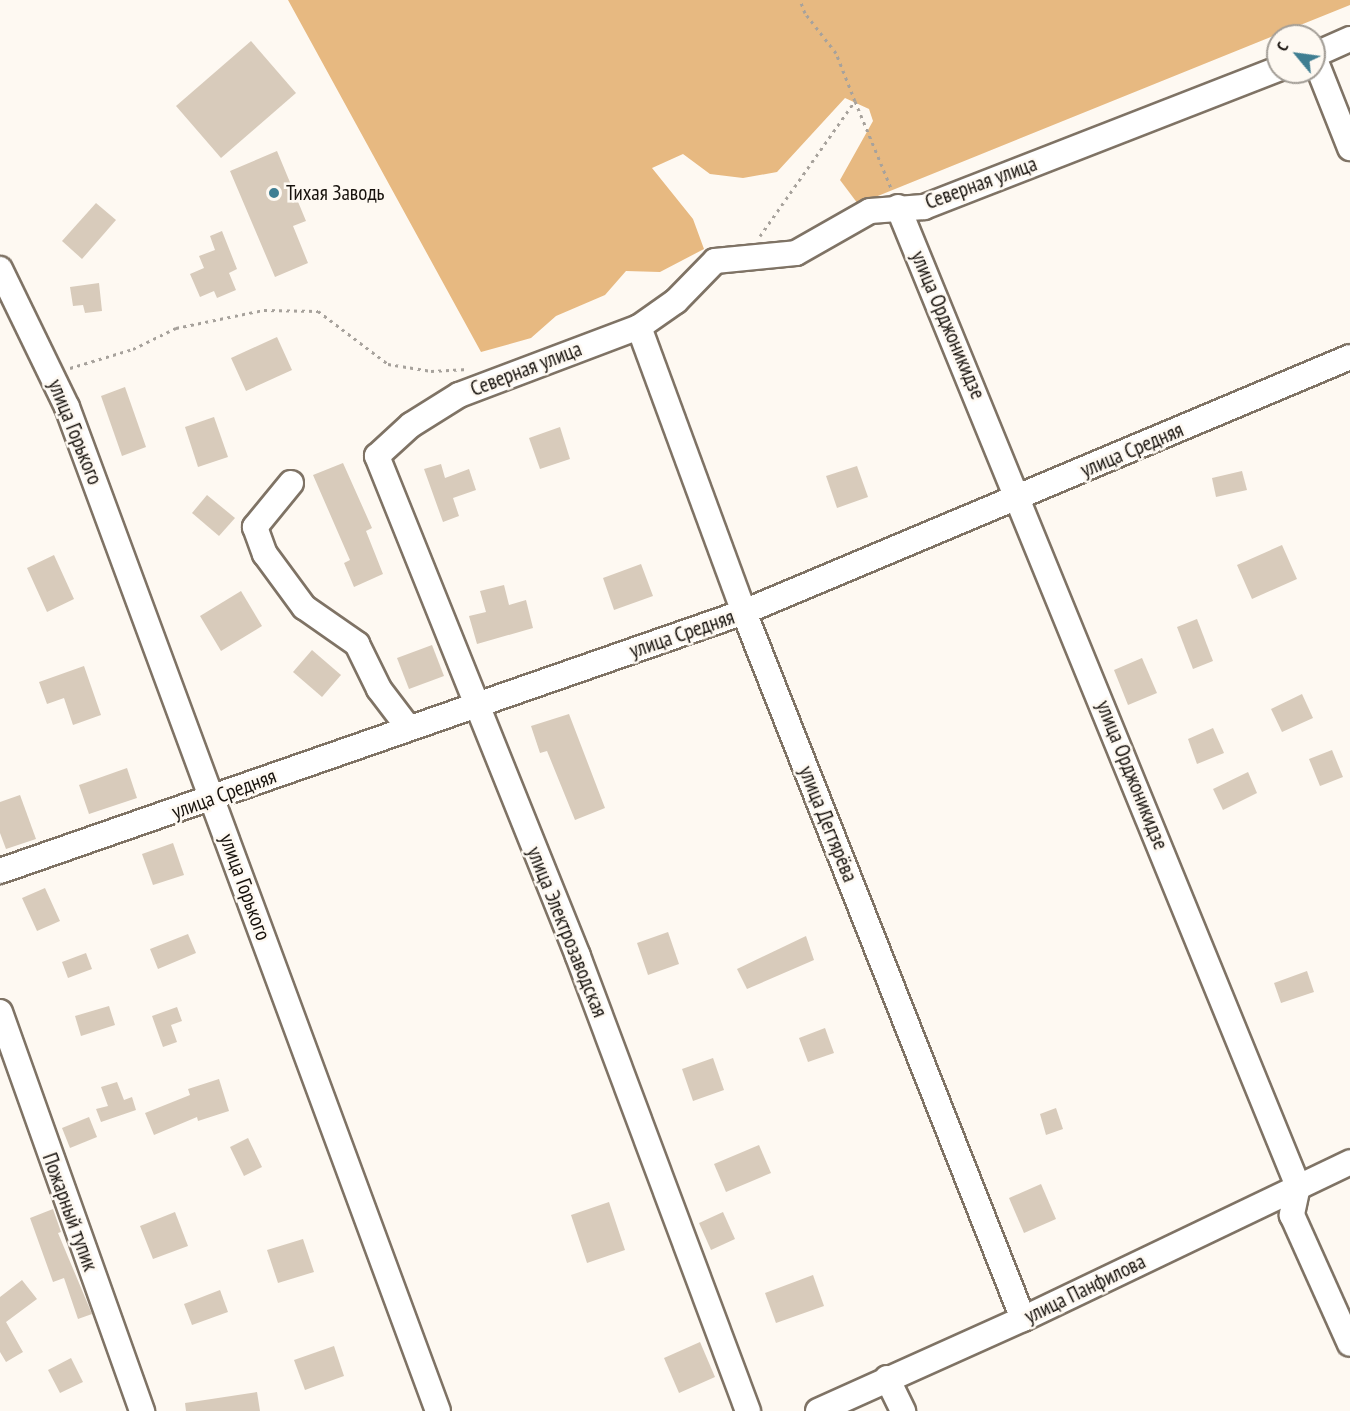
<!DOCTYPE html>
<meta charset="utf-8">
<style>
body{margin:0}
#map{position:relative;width:1350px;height:1411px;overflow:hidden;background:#fef9f2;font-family:"PT Sans Narrow",sans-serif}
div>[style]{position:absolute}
.forest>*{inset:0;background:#e7b981}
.building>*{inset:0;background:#d8cbbb}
.path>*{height:3px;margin-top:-1.5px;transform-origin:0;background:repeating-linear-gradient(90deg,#a7a29c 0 3px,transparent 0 7.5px)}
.roads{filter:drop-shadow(2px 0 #7f7365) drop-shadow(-2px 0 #7f7365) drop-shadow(0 2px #7f7365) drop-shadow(0 -2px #7f7365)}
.minor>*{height:24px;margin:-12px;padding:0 12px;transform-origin:12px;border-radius:12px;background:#fff}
.dots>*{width:16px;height:16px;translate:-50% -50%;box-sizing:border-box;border:3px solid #fef9f2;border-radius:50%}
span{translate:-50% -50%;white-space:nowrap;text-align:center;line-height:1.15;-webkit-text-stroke:5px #fef9f2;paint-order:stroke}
.street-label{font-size:21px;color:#17120d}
.poi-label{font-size:21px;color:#17120d}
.left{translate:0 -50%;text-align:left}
.north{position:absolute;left:1266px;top:24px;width:60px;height:60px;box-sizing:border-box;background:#fef9f2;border:2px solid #a29d96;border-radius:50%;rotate:299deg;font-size:16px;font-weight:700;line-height:24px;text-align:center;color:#17120d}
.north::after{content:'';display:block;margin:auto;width:21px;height:27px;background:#3f7e92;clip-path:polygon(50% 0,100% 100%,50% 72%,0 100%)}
</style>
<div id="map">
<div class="forest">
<i style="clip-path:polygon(288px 0,1350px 0,1350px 5px,858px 204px,840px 180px,873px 121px,869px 109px,845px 98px,777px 172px,743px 178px,710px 174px,683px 154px,652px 168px,693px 219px,704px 249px,660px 272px,626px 271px,605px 295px,556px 316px,531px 338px,481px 352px)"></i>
</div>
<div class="building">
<i style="clip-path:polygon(251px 41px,296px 93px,221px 158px,176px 106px)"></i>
<i style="clip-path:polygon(277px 151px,306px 221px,293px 226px,308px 263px,275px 277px,230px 171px)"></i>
<i style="clip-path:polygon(96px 203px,116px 220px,82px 259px,62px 241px)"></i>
<i style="clip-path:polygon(222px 231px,237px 269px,229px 273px,236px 290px,217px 298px,214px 291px,200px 297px,190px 274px,204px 268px,199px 256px,215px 250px,210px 236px)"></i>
<i style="clip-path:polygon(99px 283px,102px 311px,85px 313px,83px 305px,73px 306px,70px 287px)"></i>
<i style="clip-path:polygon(277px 337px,292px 370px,246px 391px,231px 358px)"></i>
<i style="clip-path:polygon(125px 387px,146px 447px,122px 456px,101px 396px)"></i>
<i style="clip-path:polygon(214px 417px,228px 457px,198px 467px,185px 427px)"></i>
<i style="clip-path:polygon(560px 427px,570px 459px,540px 469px,529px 438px)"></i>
<i style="clip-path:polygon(343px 463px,372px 528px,366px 531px,383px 574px,354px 587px,344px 563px,350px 560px,313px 475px)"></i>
<i style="clip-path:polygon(441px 464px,445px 478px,469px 469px,476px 490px,453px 498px,459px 516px,443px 522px,424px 469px)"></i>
<i style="clip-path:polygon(857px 466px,868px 497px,837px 508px,826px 476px)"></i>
<i style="clip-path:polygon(1242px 471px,1247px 490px,1216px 497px,1212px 478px)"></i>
<i style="clip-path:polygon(207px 495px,235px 518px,219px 536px,192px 513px)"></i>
<i style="clip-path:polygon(1282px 545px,1297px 579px,1252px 599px,1237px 565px)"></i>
<i style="clip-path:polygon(54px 555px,74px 599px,47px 612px,27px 568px)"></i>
<i style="clip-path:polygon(641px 564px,653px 596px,614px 610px,603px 578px)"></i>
<i style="clip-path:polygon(504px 585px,509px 605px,526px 600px,533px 628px,477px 644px,469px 616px,486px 612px,480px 591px)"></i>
<i style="clip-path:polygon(241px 591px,262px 626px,221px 651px,200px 616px)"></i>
<i style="clip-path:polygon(1197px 619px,1213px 661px,1193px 669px,1177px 627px)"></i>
<i style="clip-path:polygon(432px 645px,444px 676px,409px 689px,397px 658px)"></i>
<i style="clip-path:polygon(312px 650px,341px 675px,322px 697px,293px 672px)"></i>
<i style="clip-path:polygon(1142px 658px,1157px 693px,1128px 705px,1114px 670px)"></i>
<i style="clip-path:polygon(84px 666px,101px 715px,73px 725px,64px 698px,47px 704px,39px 682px)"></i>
<i style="clip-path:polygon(1302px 694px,1313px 718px,1282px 732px,1271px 709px)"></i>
<i style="clip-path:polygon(569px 714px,605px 808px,575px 820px,547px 751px,540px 753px,531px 726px)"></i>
<i style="clip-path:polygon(1213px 728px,1224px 753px,1197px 764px,1188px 739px)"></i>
<i style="clip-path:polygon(1332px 750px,1343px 777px,1320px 786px,1309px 759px)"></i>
<i style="clip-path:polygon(127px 768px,137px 798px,89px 814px,79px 785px)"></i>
<i style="clip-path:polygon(1248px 772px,1257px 793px,1223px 810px,1213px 789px)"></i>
<i style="clip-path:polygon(20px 795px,36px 839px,6px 849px,0 833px,0 802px)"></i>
<i style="clip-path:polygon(173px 843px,184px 875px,153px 885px,142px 854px)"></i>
<i style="clip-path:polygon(45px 888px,60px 921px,37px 931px,22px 898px)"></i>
<i style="clip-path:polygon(668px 932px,679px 964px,648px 975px,637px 943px)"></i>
<i style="clip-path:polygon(188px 934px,196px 953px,158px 969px,150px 949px)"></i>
<i style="clip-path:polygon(806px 936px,814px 960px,747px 989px,737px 969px)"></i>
<i style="clip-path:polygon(86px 953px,92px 969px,68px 978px,62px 962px)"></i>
<i style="clip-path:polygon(1307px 971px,1314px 992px,1281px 1003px,1274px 983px)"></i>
<i style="clip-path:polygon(109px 1006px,115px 1025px,81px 1036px,75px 1016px)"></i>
<i style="clip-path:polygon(177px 1007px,182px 1021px,171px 1025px,177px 1042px,163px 1047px,152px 1016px)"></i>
<i style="clip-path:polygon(825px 1028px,834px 1053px,808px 1062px,799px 1038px)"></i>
<i style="clip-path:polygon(713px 1058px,724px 1090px,693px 1101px,682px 1069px)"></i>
<i style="clip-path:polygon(219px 1079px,229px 1111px,198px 1121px,197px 1117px,154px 1135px,145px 1113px,190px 1095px,188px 1089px)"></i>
<i style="clip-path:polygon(117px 1082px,124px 1100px,132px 1097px,136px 1110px,101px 1122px,96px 1109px,108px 1106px,101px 1087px)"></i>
<i style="clip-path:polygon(1056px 1108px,1063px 1129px,1046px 1135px,1040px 1114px)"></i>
<i style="clip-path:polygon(89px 1117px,97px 1137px,70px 1148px,62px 1128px)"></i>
<i style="clip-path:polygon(248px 1138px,262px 1167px,244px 1176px,230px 1147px)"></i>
<i style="clip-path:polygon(759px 1145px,771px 1173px,726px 1192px,714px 1164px)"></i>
<i style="clip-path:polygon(1041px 1184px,1056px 1219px,1024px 1233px,1009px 1198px)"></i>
<i style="clip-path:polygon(609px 1202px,625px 1250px,587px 1263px,571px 1215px)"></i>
<i style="clip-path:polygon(53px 1209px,61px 1232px,58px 1233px,92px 1314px,78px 1319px,64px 1278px,53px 1282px,30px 1218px)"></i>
<i style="clip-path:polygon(175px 1212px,188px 1246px,153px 1259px,140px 1226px)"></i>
<i style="clip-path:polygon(723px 1212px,735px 1239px,711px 1250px,699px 1223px)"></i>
<i style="clip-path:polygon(303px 1239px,314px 1272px,278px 1283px,267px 1250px)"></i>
<i style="clip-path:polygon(813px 1275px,824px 1306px,776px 1323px,765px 1293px)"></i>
<i style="clip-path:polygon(22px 1280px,37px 1299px,6px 1322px,23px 1352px,6px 1362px,0 1352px,0 1297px)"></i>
<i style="clip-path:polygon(220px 1290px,228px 1312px,192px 1325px,184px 1304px)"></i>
<i style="clip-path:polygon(700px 1342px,715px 1377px,679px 1393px,664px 1358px)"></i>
<i style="clip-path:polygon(334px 1346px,344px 1376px,305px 1390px,294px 1360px)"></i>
<i style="clip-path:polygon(71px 1358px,83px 1382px,60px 1393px,48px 1370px)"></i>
<i style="clip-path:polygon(257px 1392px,260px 1411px,186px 1411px,185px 1403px)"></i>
</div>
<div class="path">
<i style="left:855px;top:101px;width:94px;rotate:67.5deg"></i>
<i style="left:760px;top:236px;width:165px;rotate:-54.9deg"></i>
<i style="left:855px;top:101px;width:52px;rotate:-111.6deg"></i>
<i style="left:836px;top:53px;width:51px;rotate:-127.8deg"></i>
<i style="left:805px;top:13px;width:14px;rotate:-111deg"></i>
<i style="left:70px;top:368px;width:66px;rotate:-16.8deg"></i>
<i style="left:133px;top:349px;width:48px;rotate:-26deg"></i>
<i style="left:176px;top:328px;width:90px;rotate:-11.6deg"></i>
<i style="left:264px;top:310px;width:54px;rotate:1.1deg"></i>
<i style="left:318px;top:311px;width:88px;rotate:37.1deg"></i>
<i style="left:388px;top:364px;width:44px;rotate:9.2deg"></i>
<i style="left:431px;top:371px;width:37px;rotate:-3deg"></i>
</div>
<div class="roads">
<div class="minor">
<i style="left:1314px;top:55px;width:39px;rotate:-24deg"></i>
<i style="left:1314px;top:57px;width:98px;rotate:68.4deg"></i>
<i style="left:898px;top:207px;width:1058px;rotate:67.78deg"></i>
<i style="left:1298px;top:1186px;width:30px;rotate:102deg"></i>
<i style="left:1292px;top:1215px;width:141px;rotate:65.8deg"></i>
<i style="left:0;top:269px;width:153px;rotate:64.1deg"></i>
<i style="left:67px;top:407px;width:1070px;rotate:69.72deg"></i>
<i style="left:639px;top:327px;width:304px;rotate:69.8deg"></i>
<i style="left:744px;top:612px;width:760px;rotate:68.46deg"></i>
<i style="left:291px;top:483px;width:57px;rotate:129.3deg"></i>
<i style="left:255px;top:527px;width:29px;rotate:70deg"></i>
<i style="left:265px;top:554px;width:66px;rotate:53.7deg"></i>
<i style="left:304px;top:607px;width:65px;rotate:34.9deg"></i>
<i style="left:357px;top:644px;width:50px;rotate:63.9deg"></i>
<i style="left:379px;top:689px;width:48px;rotate:52.7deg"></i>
<i style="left:0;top:871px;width:788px;rotate:-19.19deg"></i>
<i style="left:744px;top:612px;width:657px;rotate:-22.82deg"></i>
<i style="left:0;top:1012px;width:424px;rotate:70.4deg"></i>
<i style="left:887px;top:1378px;width:37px;rotate:64deg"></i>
<i style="left:748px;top:1411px;width:486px;rotate:-110.5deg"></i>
<i style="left:578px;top:956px;width:539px;rotate:-111.9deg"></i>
<i style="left:377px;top:456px;width:46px;rotate:-42.4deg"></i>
<i style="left:411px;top:425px;width:57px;rotate:-32deg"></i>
<i style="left:459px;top:395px;width:192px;rotate:-20.7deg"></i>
<i style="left:639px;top:327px;width:45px;rotate:-35.1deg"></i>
<i style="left:676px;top:301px;width:56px;rotate:-45.7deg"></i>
<i style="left:715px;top:261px;width:81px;rotate:-5.6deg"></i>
<i style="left:796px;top:253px;width:85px;rotate:-29.6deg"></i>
<i style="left:870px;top:211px;width:54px;rotate:-4.2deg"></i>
<i style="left:924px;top:207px;width:380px;rotate:-21.3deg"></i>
<i style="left:818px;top:1411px;width:225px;rotate:-24.2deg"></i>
<i style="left:1023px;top:1319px;width:363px;rotate:-25.6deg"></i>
</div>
</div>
<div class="dots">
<i style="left:274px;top:193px;background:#3f7e92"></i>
</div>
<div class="street-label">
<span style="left:981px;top:183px;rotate:-20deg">Северная улица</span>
<span style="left:948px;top:325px;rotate:67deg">улица Орджоникидзе</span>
<span style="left:526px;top:369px;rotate:-21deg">Северная улица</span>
<span style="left:75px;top:432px;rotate:68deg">улица Горького</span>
<span style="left:1132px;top:450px;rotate:-23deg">улица Средняя</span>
<span style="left:682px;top:634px;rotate:-19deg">улица Средняя</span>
<span style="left:1132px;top:775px;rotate:68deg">улица Орджоникидзе</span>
<span style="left:224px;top:794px;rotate:-20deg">улица Средняя</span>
<span style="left:828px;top:824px;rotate:68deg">улица Дегтярёва</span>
<span style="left:245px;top:887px;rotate:70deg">улица Горького</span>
<span style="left:567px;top:932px;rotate:68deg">улица Электрозаводская</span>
<span style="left:70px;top:1212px;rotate:70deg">Пожарный тупик</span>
<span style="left:1085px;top:1289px;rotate:-26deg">улица Панфилова</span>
</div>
<div class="poi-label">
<span class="left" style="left:286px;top:193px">Тихая Заводь</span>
</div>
<div class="north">С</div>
</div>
